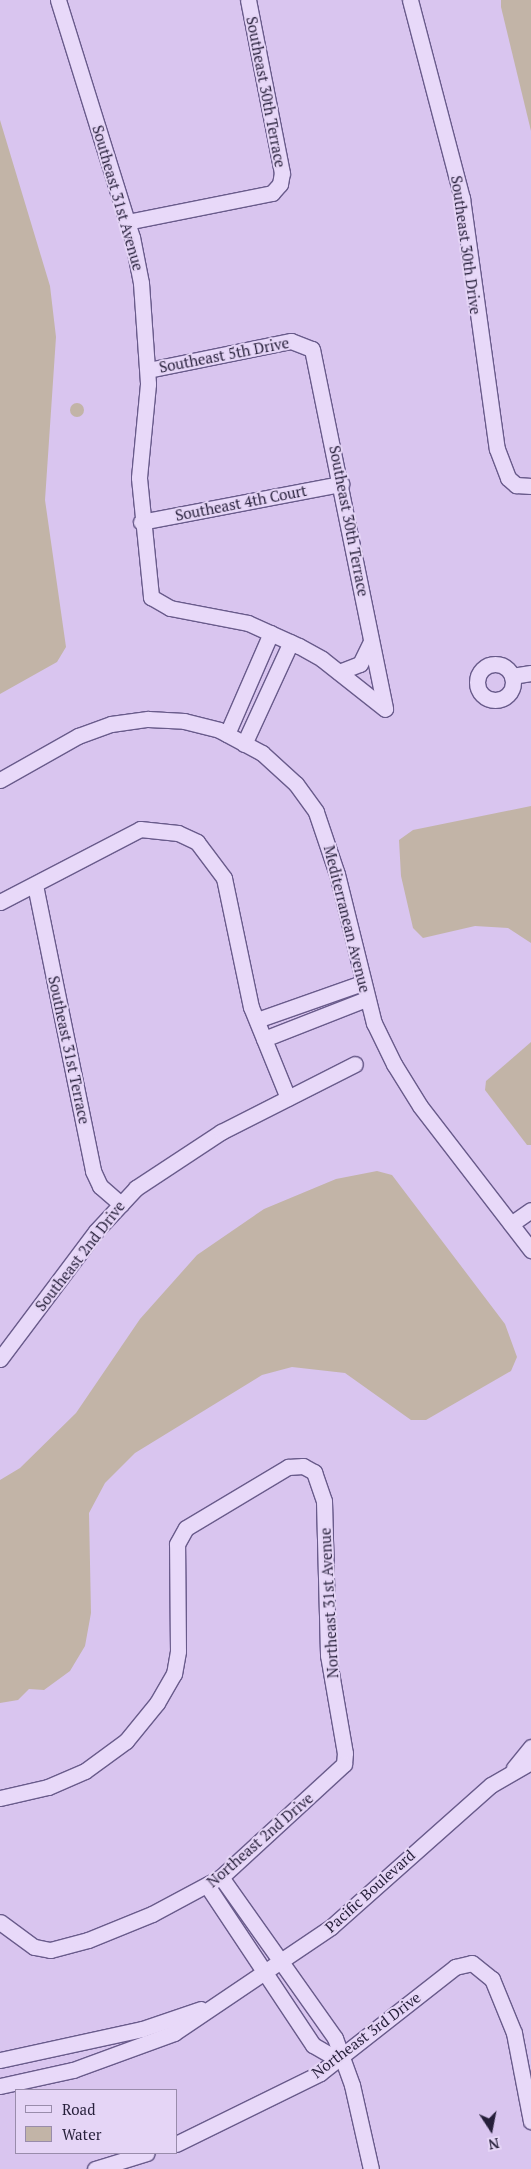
<!DOCTYPE html>
<style>
body{margin:0}
#map{position:relative;width:531px;height:2169px;overflow:hidden;background:#d9c5ef;font-family:"PT Serif",serif}
div>[style]{position:absolute}
.water>*{inset:0;background:#c2b4a7}
.round{border-radius:50%}
.roads{filter:drop-shadow(1px 0 #695b8b) drop-shadow(-1px 0 #695b8b) drop-shadow(0 1px #695b8b) drop-shadow(0 -1px #695b8b)}
.street>*{height:15px;margin:-7.5px;padding:0 7.5px;transform-origin:7.5px;border-radius:7.5px;background:#e8d9f9}
.street>.ring{margin:-7.5px;padding:0;box-sizing:content-box;background:none;border:15px solid #e8d9f9;border-radius:50%}
span{translate:-50% -50%;white-space:nowrap;text-align:center;line-height:1.15;-webkit-text-stroke:4px #e5d5f6;paint-order:stroke}
.street-label{font-size:15px;color:#261f3a}
.legend{position:absolute;left:15px;top:2089px;width:162px;height:65px;box-sizing:border-box;background:#e5d5f6;border:1px solid #998cab;margin:0;padding:6px 9px;list-style:none;font-size:15px;color:#261f3a}
.legend li{display:flex;align-items:center;gap:10px;height:25px}
.legend b{width:25px;border:1px solid #998cab}
.north{position:absolute;left:466px;top:2104px;width:50px;height:50px;-webkit-text-stroke:4px #e5d5f6;paint-order:stroke;rotate:169deg;font-size:14px;font-weight:700;line-height:20px;text-align:center;color:#261f3a}
.north::after{content:'';display:block;margin:auto;width:18px;height:22px;background:#261f3a;clip-path:polygon(50% 0,100% 100%,50% 72%,0 100%)}
</style>
<div id="map">
<div class="water">
<i style="clip-path:polygon(501px 0,531px 0,531px 131px,501px 7px)"></i>
<i style="clip-path:polygon(0 120px,50px 286px,56px 337px,45px 500px,66px 647px,57px 662px,0 694px)"></i>
<i class="round" style="left:70px;top:403px;width:14px;height:14px"></i>
<i style="clip-path:polygon(531px 806px,531px 943px,508px 928px,475px 926px,423px 938px,413px 928px,401px 876px,399px 840px,413px 830px)"></i>
<i style="clip-path:polygon(531px 1042px,531px 1145px,527px 1145px,485px 1090px,486px 1081px)"></i>
<i style="clip-path:polygon(377px 1171px,392px 1175px,505px 1324px,517px 1357px,511px 1371px,426px 1420px,411px 1420px,345px 1373px,292px 1367px,262px 1375px,135px 1453px,105px 1483px,89px 1513px,91px 1613px,85px 1646px,70px 1671px,44px 1690px,29px 1689px,18px 1700px,0 1703px,0 1480px,20px 1468px,76px 1413px,140px 1319px,197px 1255px,264px 1209px,336px 1179px)"></i>
</div>
<div class="roads">
<div class="street">
<i style="left:58px;top:0;width:248px;rotate:72.7deg"></i>
<i style="left:132px;top:237px;width:47px;rotate:78.9deg"></i>
<i style="left:141px;top:283px;width:101px;rotate:86deg"></i>
<i style="left:148px;top:384px;width:94px;rotate:95.5deg"></i>
<i style="left:139px;top:478px;width:120px;rotate:84.2deg"></i>
<i style="left:151px;top:597px;width:22px;rotate:30deg"></i>
<i style="left:170px;top:608px;width:79px;rotate:10.9deg"></i>
<i style="left:248px;top:623px;width:56px;rotate:24.3deg"></i>
<i style="left:299px;top:646px;width:26px;rotate:29deg"></i>
<i style="left:322px;top:659px;width:80px;rotate:38.4deg"></i>
<i style="left:410px;top:0;width:205px;rotate:75.3deg"></i>
<i style="left:462px;top:198px;width:253px;rotate:82.1deg"></i>
<i style="left:497px;top:449px;width:31px;rotate:69deg"></i>
<i style="left:508px;top:478px;width:11px;rotate:41deg"></i>
<i style="left:516px;top:485px;width:15px;rotate:4deg"></i>
<i style="left:127px;top:222px;width:148px;rotate:-11.3deg"></i>
<i style="left:272px;top:193px;width:12px;rotate:-48deg"></i>
<i style="left:280px;top:184px;width:11px;rotate:-80deg"></i>
<i style="left:282px;top:173px;width:176px;rotate:-101.1deg"></i>
<i style="left:148px;top:370px;width:146px;rotate:-11.5deg"></i>
<i style="left:291px;top:341px;width:22px;rotate:21deg"></i>
<i style="left:312px;top:349px;width:367px;rotate:78.5deg"></i>
<i style="left:141px;top:522px;width:204px;rotate:-10.8deg"></i>
<i class="ring" style="left:477px;top:664px;width:21px;height:21px"></i>
<i style="left:339px;top:672px;width:22px;rotate:-21deg"></i>
<i style="left:360px;top:664px;width:25px;rotate:-64deg"></i>
<i style="left:512px;top:676px;width:19px;rotate:-9deg"></i>
<i style="left:227px;top:734px;width:110px;rotate:-66.5deg"></i>
<i style="left:244px;top:744px;width:112px;rotate:-65.3deg"></i>
<i style="left:0;top:780px;width:90px;rotate:-29.4deg"></i>
<i style="left:78px;top:736px;width:35px;rotate:-20deg"></i>
<i style="left:111px;top:724px;width:37px;rotate:-8deg"></i>
<i style="left:148px;top:719px;width:36px;rotate:3deg"></i>
<i style="left:184px;top:721px;width:36px;rotate:14deg"></i>
<i style="left:219px;top:730px;width:49px;rotate:28.1deg"></i>
<i style="left:262px;top:753px;width:46px;rotate:42.4deg"></i>
<i style="left:296px;top:784px;width:34px;rotate:54deg"></i>
<i style="left:316px;top:812px;width:65px;rotate:71.3deg"></i>
<i style="left:337px;top:874px;width:154px;rotate:76.1deg"></i>
<i style="left:374px;top:1023px;width:46px;rotate:64deg"></i>
<i style="left:394px;top:1064px;width:49px;rotate:58.2deg"></i>
<i style="left:420px;top:1106px;width:182px;rotate:52.4deg"></i>
<i style="left:35px;top:885px;width:292px;rotate:78.5deg"></i>
<i style="left:93px;top:1171px;width:17px;rotate:65deg"></i>
<i style="left:100px;top:1186px;width:28px;rotate:41deg"></i>
<i style="left:0;top:902px;width:158px;rotate:-27.5deg"></i>
<i style="left:140px;top:829px;width:38px;rotate:6deg"></i>
<i style="left:178px;top:833px;width:21px;rotate:25deg"></i>
<i style="left:197px;top:842px;width:45px;rotate:53.1deg"></i>
<i style="left:224px;top:878px;width:132px;rotate:78.2deg"></i>
<i style="left:251px;top:1007px;width:98px;rotate:67.9deg"></i>
<i style="left:257px;top:1020px;width:111px;rotate:-19.4deg"></i>
<i style="left:264px;top:1039px;width:110px;rotate:-21.4deg"></i>
<i style="left:511px;top:1224px;width:24px;rotate:-35deg"></i>
<i style="left:0;top:1359px;width:160px;rotate:-53.1deg"></i>
<i style="left:96px;top:1231px;width:59px;rotate:-47.1deg"></i>
<i style="left:136px;top:1188px;width:102px;rotate:-33.4deg"></i>
<i style="left:221px;top:1132px;width:150px;rotate:-26.9deg"></i>
<i style="left:514px;top:1768px;width:27px;rotate:-51deg"></i>
<i style="left:0;top:1798px;width:49px;rotate:-12.9deg"></i>
<i style="left:48px;top:1787px;width:40px;rotate:-23.4deg"></i>
<i style="left:85px;top:1771px;width:51px;rotate:-36.2deg"></i>
<i style="left:126px;top:1741px;width:49px;rotate:-50.8deg"></i>
<i style="left:157px;top:1703px;width:34px;rotate:-60deg"></i>
<i style="left:174px;top:1674px;width:23px;rotate:-80deg"></i>
<i style="left:178px;top:1651px;width:107px;rotate:-90.5deg"></i>
<i style="left:177px;top:1544px;width:18px;rotate:-61deg"></i>
<i style="left:186px;top:1528px;width:119px;rotate:-30.9deg"></i>
<i style="left:288px;top:1467px;width:15px;rotate:-4deg"></i>
<i style="left:303px;top:1466px;width:13px;rotate:29deg"></i>
<i style="left:314px;top:1472px;width:31px;rotate:71deg"></i>
<i style="left:324px;top:1501px;width:154px;rotate:88.5deg"></i>
<i style="left:328px;top:1655px;width:99px;rotate:80.2deg"></i>
<i style="left:345px;top:1753px;width:11px;rotate:95deg"></i>
<i style="left:344px;top:1764px;width:167px;rotate:137.4deg"></i>
<i style="left:221px;top:1877px;width:78px;rotate:151.8deg"></i>
<i style="left:152px;top:1914px;width:69px;rotate:157.9deg"></i>
<i style="left:88px;top:1940px;width:39px;rotate:165deg"></i>
<i style="left:50px;top:1950px;width:16px;rotate:-169deg"></i>
<i style="left:34px;top:1947px;width:42px;rotate:-143.7deg"></i>
<i style="left:221px;top:1877px;width:197px;rotate:54.7deg"></i>
<i style="left:335px;top:2038px;width:50px;rotate:70.1deg"></i>
<i style="left:352px;top:2085px;width:86px;rotate:77.3deg"></i>
<i style="left:208px;top:1887px;width:190px;rotate:56.4deg"></i>
<i style="left:313px;top:2045px;width:30px;rotate:30deg"></i>
<i style="left:0;top:2060px;width:145px;rotate:-12.3deg"></i>
<i style="left:142px;top:2029px;width:62px;rotate:-18.7deg"></i>
<i style="left:0;top:2086px;width:75px;rotate:-12.4deg"></i>
<i style="left:73px;top:2070px;width:108px;rotate:-20.1deg"></i>
<i style="left:174px;top:2033px;width:189px;rotate:-34deg"></i>
<i style="left:331px;top:1927px;width:214px;rotate:-41.6deg"></i>
<i style="left:491px;top:1785px;width:46px;rotate:-29.9deg"></i>
<i style="left:176px;top:2144px;width:161px;rotate:-26.2deg"></i>
<i style="left:320px;top:2073px;width:172px;rotate:-38.1deg"></i>
<i style="left:455px;top:1967px;width:17px;rotate:-13deg"></i>
<i style="left:472px;top:1963px;width:26px;rotate:39deg"></i>
<i style="left:492px;top:1979px;width:58px;rotate:67.8deg"></i>
<i style="left:514px;top:2033px;width:90px;rotate:79.1deg"></i>
<i style="left:95px;top:2169px;width:54px;rotate:-17.1deg"></i>
</div>
</div>
<div class="street-label">
<span style="left:266px;top:92px;rotate:79deg">Southeast 30th Terrace</span>
<span style="left:118px;top:198px;rotate:74deg">Southeast 31st Avenue</span>
<span style="left:466px;top:245px;rotate:82deg">Southeast 30th Drive</span>
<span style="left:224px;top:355px;rotate:-11deg">Southeast 5th Drive</span>
<span style="left:241px;top:503px;rotate:-11deg">Southeast 4th Court</span>
<span style="left:349px;top:521px;rotate:79deg">Southeast 30th Terrace</span>
<span style="left:347px;top:919px;rotate:76deg">Mediterranean Avenue</span>
<span style="left:69px;top:1050px;rotate:78deg">Southeast 31st Terrace</span>
<span style="left:80px;top:1256px;rotate:-52deg">Southeast 2nd Drive</span>
<span style="left:329px;top:1603px;rotate:-93deg">Northeast 31st Avenue</span>
<span style="left:260px;top:1840px;rotate:-41deg">Northeast 2nd Drive</span>
<span style="left:370px;top:1891px;rotate:-42deg">Pacific Boulevard</span>
<span style="left:366px;top:2035px;rotate:-37deg">Northeast 3rd Drive</span>
</div>
<ul class="legend">
<li><b style="height:6px;background:#e8d9f9"></b>Road</li>
<li><b style="height:14px;background:#c2b4a7"></b>Water</li>
</ul>
<div class="north">N</div>
</div>
